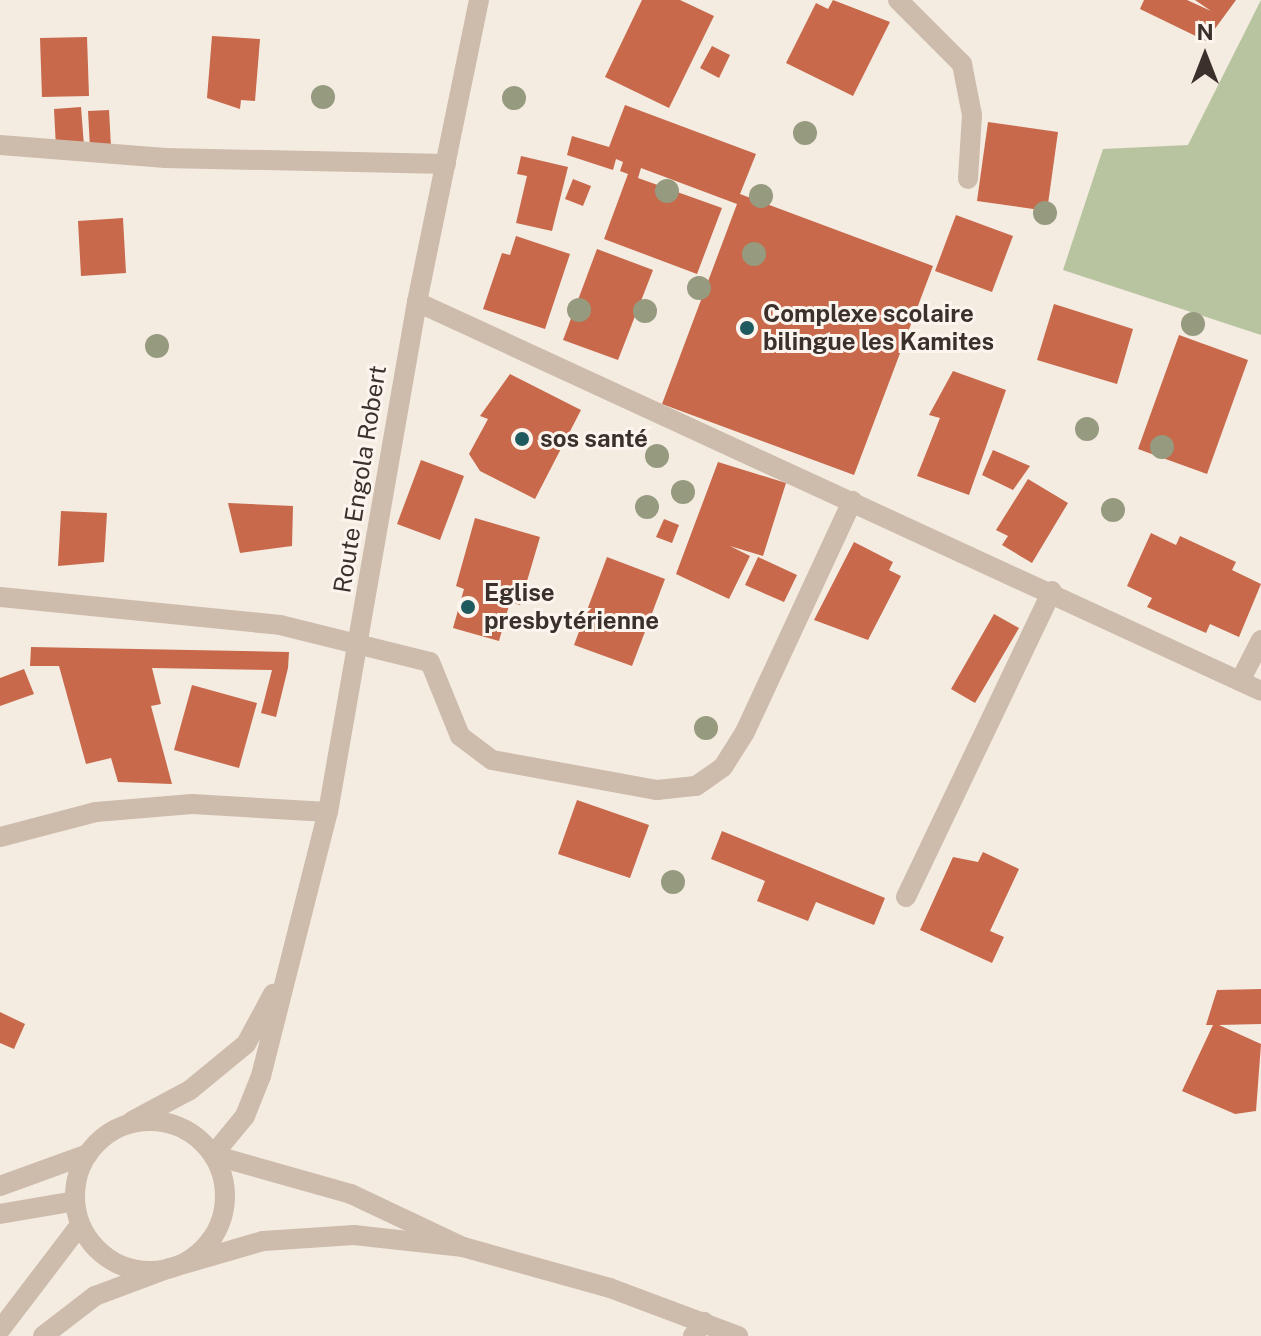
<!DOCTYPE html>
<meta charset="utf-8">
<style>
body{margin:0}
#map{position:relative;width:1261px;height:1336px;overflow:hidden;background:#f4ebe1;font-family:"Public Sans",sans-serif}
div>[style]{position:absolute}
.green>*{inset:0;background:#b8c4a0}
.building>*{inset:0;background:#c8694b}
.minor>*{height:20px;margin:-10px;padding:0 10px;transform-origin:10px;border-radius:10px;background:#cdbbac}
.tertiary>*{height:20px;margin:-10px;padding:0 10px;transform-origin:10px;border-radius:10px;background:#cdbbac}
.tertiary>.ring{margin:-10px;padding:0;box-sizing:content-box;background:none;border:20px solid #cdbbac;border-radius:50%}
.trees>*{width:24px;height:24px;margin:-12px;border-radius:50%;background:#969b7f}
.dots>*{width:22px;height:22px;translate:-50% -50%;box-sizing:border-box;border:4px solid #fbf5ee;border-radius:50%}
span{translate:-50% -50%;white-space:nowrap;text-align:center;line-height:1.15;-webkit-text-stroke:6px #fbf5ee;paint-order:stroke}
.poi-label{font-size:24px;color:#3b302b;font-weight:700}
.left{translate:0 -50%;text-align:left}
.street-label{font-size:24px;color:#3b302b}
.north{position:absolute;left:1165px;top:16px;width:80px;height:80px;-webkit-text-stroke:6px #fbf5ee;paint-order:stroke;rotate:0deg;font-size:22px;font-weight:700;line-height:32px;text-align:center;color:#3b302b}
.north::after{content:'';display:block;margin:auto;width:28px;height:36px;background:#3b302b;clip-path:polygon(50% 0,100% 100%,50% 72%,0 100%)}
</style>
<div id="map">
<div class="green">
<i style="clip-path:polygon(1261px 0,1261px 335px,1063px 270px,1103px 149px,1188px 145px)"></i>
</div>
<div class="building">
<i style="clip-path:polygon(642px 0,680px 0,714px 16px,669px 108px,605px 77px)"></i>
<i style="clip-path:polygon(833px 0,890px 22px,853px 96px,786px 63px,816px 3px,828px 9px)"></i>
<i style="clip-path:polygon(1144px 0,1187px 0,1211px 11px,1195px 0,1236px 0,1206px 41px,1140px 9px)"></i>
<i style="clip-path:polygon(212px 36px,260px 39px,255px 101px,241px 100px,240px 109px,207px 98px)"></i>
<i style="clip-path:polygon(87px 37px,89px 96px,42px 97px,40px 38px)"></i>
<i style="clip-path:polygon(712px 46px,730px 55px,719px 78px,700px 68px)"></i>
<i style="clip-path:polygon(625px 105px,756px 154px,740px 194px,933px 266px,854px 475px,662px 404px,737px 204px,641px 168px,638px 178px,722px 208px,697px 274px,604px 239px,628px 174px,620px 171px,623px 162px,616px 159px,613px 170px,567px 155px,572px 136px,609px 147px)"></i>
<i style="clip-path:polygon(81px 107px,84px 146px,56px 148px,54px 109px)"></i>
<i style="clip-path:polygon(109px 110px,111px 147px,90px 148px,88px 111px)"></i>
<i style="clip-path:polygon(988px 122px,1058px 132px,1047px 211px,977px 201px)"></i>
<i style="clip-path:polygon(521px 156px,568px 167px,552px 231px,516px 223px,527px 176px,517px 174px)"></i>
<i style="clip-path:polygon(573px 179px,591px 186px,583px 206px,565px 199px)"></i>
<i style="clip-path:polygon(956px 215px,1013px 236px,992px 292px,935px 271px)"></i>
<i style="clip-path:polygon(123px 218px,126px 273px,81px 276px,78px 221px)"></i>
<i style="clip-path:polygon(516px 236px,570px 254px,545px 329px,483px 309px,502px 253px,510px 255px)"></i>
<i style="clip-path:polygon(597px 249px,653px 270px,618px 360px,563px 340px)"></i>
<i style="clip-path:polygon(1054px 304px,1133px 329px,1117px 384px,1037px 360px)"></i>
<i style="clip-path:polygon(1179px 335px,1248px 360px,1207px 474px,1138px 449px)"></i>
<i style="clip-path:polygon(953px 371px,1006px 390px,969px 495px,917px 476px,940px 418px,929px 415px)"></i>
<i style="clip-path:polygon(510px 374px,581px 410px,535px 499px,480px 471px,469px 454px,488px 419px,480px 416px)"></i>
<i style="clip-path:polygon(993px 450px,1030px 466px,1013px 490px,982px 475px)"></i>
<i style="clip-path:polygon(421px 460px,464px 476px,440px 540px,397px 524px)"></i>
<i style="clip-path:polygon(718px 462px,786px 483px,763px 556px,730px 546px,750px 556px,729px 599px,676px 574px)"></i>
<i style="clip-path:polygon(1028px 479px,1068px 503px,1032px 563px,1002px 545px,1008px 536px,996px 530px)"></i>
<i style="clip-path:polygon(228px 503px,293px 506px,292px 546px,240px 553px)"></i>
<i style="clip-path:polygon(61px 511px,107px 513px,104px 562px,58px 566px)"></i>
<i style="clip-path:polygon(475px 518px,540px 537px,520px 605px,510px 602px,499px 641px,453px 628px,464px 589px,456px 586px)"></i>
<i style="clip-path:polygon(664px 519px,679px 525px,672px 543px,656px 537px)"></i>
<i style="clip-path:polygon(1151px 533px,1176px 545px,1180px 536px,1236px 562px,1232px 570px,1261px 584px,1239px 637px,1210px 624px,1206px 633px,1147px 607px,1152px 598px,1127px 586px)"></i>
<i style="clip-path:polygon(854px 542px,893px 562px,889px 570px,901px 576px,868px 640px,814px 620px)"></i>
<i style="clip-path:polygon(607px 557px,665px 579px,632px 666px,574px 645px)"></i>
<i style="clip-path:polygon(758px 557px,797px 575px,784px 602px,745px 585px)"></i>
<i style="clip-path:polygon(994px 614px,1019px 628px,975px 703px,951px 689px)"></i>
<i style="clip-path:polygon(31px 647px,289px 652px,288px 668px,276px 717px,261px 713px,272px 670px,152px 668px,161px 704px,151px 706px,172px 784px,118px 782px,111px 758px,86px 764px,59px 666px,30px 666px)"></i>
<i style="clip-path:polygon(24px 669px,34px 694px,0 706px,0 678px)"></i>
<i style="clip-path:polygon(192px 685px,257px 703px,239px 768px,174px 750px)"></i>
<i style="clip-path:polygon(577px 800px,649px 825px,630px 878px,558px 854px)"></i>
<i style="clip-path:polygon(722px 831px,885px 898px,874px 925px,816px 902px,808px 921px,757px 901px,765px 881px,711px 859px)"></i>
<i style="clip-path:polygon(983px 852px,1019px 869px,990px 931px,1004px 937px,992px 963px,920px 930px,953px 857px,978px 862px)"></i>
<i style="clip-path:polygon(1261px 989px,1261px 1024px,1219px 1025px,1261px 1044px,1256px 1111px,1235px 1114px,1182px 1091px,1213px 1025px,1206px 1025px,1217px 990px)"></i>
<i style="clip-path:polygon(0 1012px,25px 1024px,14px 1049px,0 1043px)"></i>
</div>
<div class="minor">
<i style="left:898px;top:0;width:91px;rotate:45deg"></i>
<i style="left:962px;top:64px;width:52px;rotate:78.9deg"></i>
<i style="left:972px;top:115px;width:64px;rotate:93.6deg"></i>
<i style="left:0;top:145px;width:166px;rotate:4.5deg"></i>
<i style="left:165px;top:158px;width:281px;rotate:1.2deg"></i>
<i style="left:417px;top:302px;width:929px;rotate:24.74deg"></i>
<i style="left:0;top:597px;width:281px;rotate:5.7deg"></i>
<i style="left:280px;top:625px;width:154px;rotate:13.9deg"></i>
<i style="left:430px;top:662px;width:80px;rotate:67.9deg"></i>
<i style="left:460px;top:736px;width:40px;rotate:37deg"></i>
<i style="left:492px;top:760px;width:168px;rotate:10.3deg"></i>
<i style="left:657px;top:790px;width:39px;rotate:-6deg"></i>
<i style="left:696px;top:786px;width:33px;rotate:-35deg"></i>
<i style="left:723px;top:767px;width:41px;rotate:-57.8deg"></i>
<i style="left:745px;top:732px;width:255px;rotate:-65.1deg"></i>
<i style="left:1240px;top:681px;width:46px;rotate:-62.9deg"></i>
<i style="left:0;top:837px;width:99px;rotate:-14.6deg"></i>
<i style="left:96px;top:812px;width:96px;rotate:-4.8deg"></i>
<i style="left:192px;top:804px;width:136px;rotate:3.4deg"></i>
<i style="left:906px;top:897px;width:339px;rotate:-64.5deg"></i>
<i style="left:693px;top:1336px;width:18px;rotate:-52deg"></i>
</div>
<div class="tertiary">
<i style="left:132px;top:1121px;width:66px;rotate:-28.1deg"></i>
<i style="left:190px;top:1090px;width:72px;rotate:-39.4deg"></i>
<i style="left:246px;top:1044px;width:57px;rotate:-61.6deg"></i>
<i class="ring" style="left:75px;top:1121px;width:130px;height:130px"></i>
<i style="left:0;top:1186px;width:94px;rotate:-20deg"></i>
<i style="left:0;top:1214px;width:76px;rotate:-9.8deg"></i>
<i style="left:463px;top:1247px;width:124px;rotate:-154.7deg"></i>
<i style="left:351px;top:1194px;width:143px;rotate:-164.2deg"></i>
<i style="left:213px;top:1155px;width:50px;rotate:-50.6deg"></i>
<i style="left:245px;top:1116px;width:43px;rotate:-68.2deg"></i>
<i style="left:261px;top:1076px;width:272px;rotate:-75.8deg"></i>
<i style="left:328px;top:812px;width:518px;rotate:-80.1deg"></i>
<i style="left:417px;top:302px;width:308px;rotate:-78.4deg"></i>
<i style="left:0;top:1330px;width:132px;rotate:-52.7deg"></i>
<i style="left:43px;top:1336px;width:66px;rotate:-37.6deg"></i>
<i style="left:95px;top:1296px;width:80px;rotate:-20.5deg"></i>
<i style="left:170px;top:1268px;width:97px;rotate:-16.2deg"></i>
<i style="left:263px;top:1241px;width:91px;rotate:-3.8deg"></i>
<i style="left:354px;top:1235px;width:110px;rotate:6.3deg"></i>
<i style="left:463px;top:1247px;width:153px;rotate:15.6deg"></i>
<i style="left:610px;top:1288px;width:137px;rotate:20.6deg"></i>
</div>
<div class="trees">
<i style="left:323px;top:97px"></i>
<i style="left:514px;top:98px"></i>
<i style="left:805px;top:133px"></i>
<i style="left:667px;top:191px"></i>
<i style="left:761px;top:196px"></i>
<i style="left:1045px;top:213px"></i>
<i style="left:754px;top:254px"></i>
<i style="left:699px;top:288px"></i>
<i style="left:579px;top:310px"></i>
<i style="left:645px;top:311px"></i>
<i style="left:1193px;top:324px"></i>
<i style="left:157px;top:346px"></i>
<i style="left:1087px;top:429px"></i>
<i style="left:1162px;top:447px"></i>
<i style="left:657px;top:456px"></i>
<i style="left:683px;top:492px"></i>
<i style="left:647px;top:507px"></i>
<i style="left:1113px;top:510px"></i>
<i style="left:706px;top:728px"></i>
<i style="left:673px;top:882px"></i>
</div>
<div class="dots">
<i style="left:747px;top:328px;background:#1f5a5e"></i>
<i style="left:522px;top:439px;background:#1f5a5e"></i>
<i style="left:468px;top:607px;background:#1f5a5e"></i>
</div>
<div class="poi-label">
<span class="left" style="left:763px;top:328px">Complexe scolaire<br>bilingue les Kamites</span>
<span class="left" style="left:540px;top:439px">sos santé</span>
<span class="left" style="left:484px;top:607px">Eglise<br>presbytérienne</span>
</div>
<div class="street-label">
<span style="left:360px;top:479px;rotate:-81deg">Route Engola Robert</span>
</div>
<div class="north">N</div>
</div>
